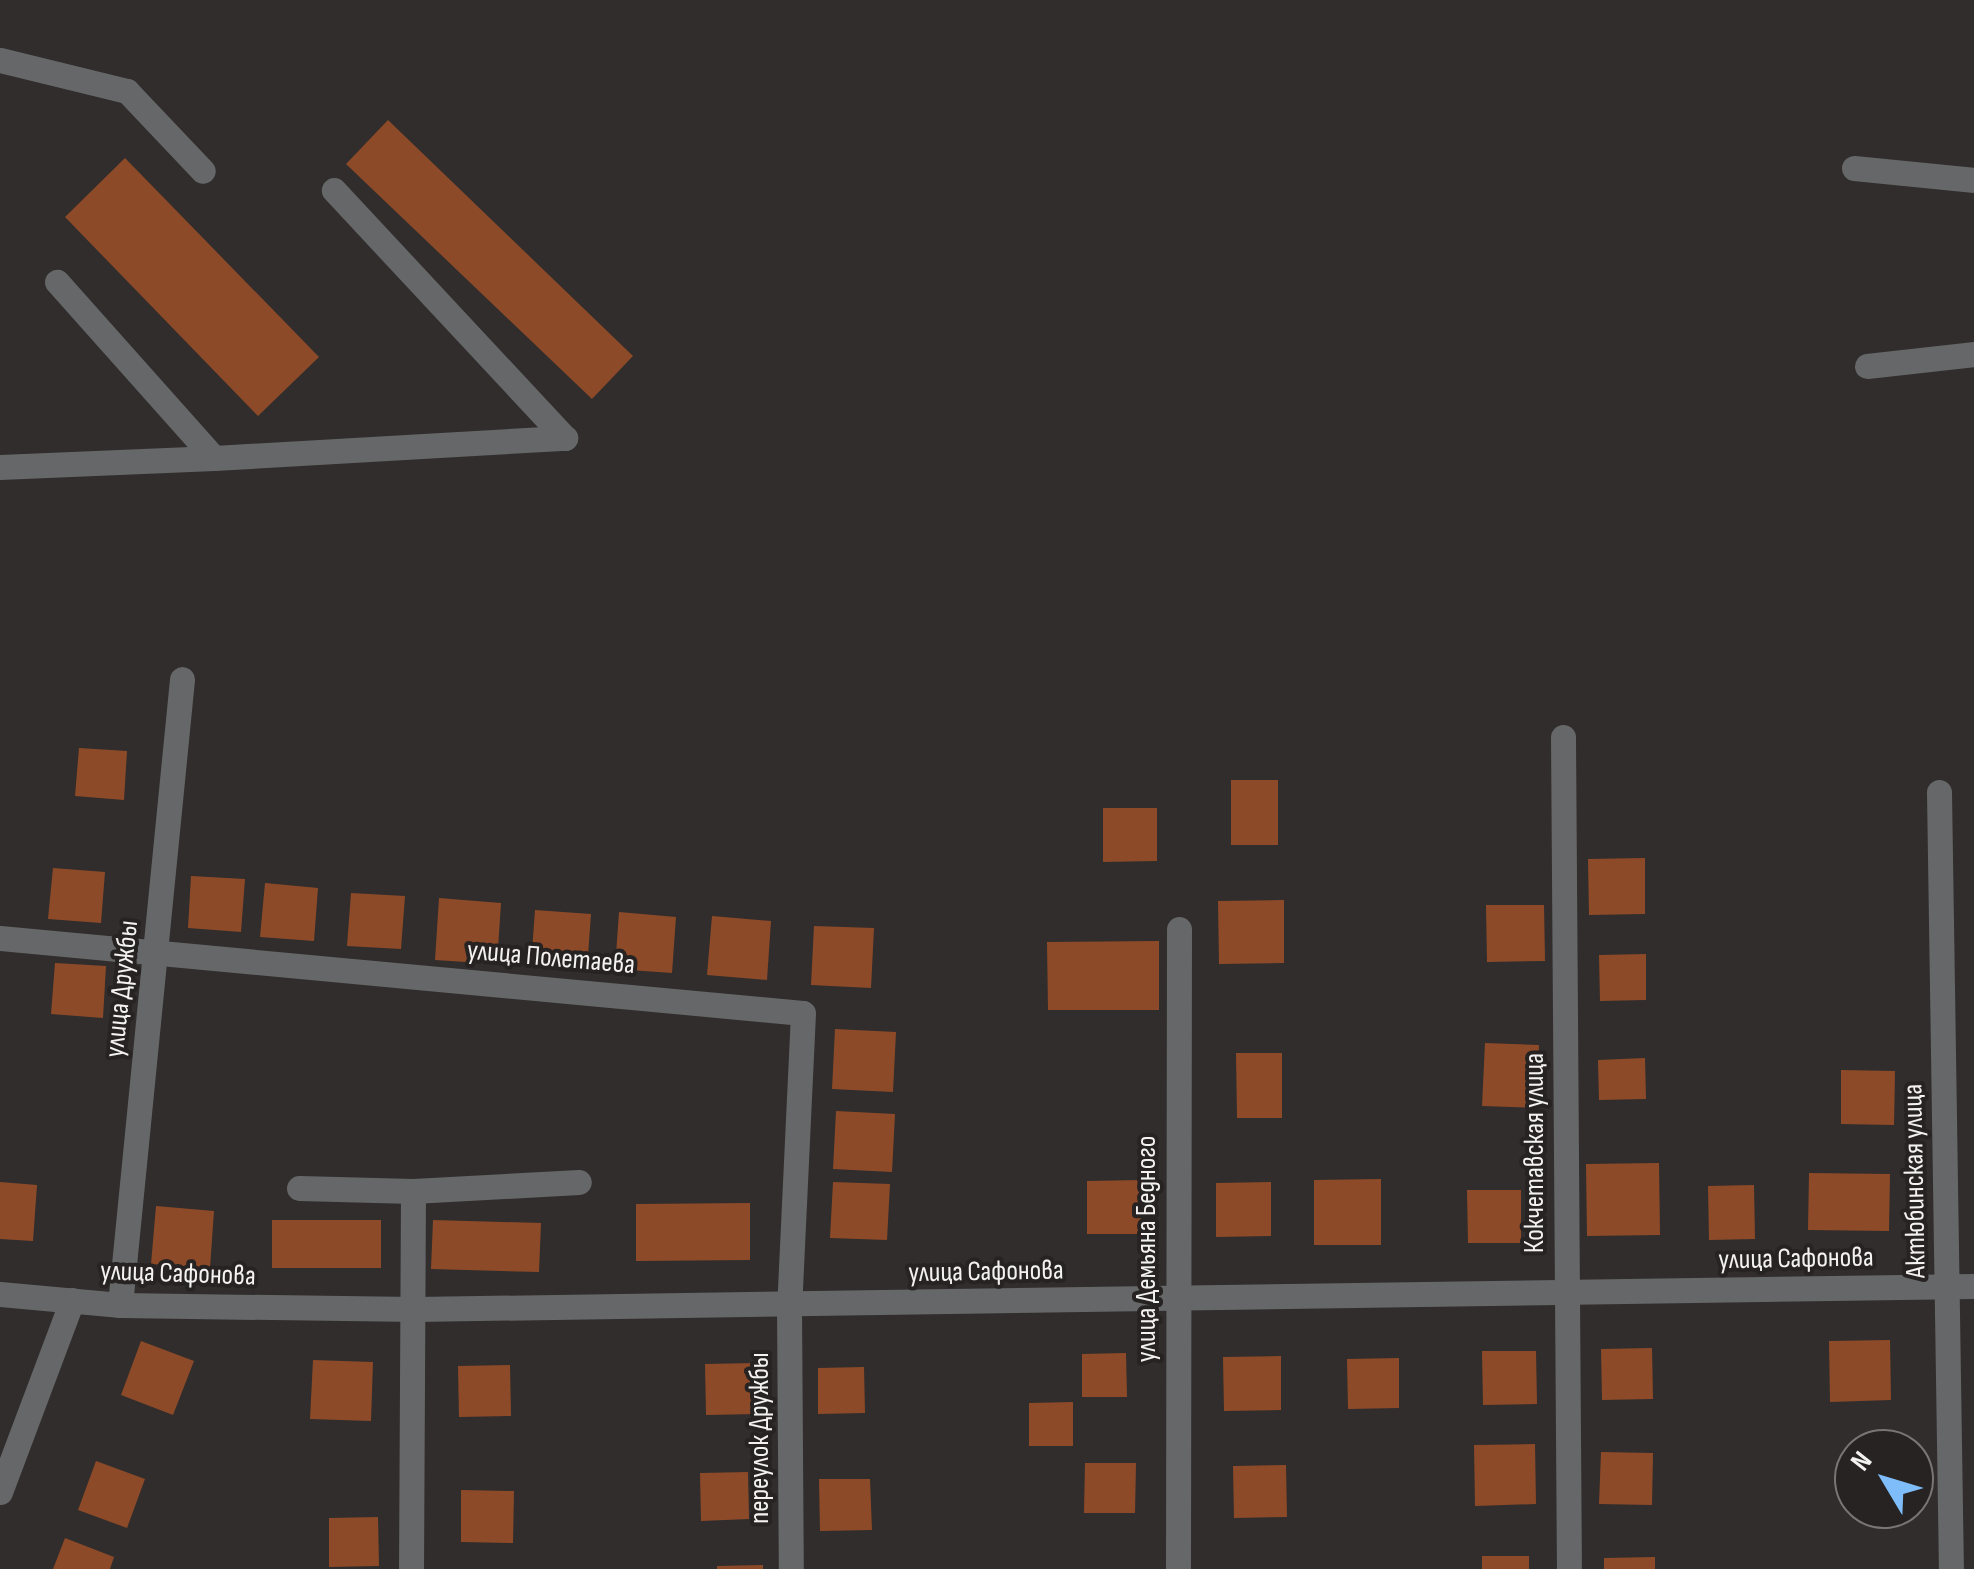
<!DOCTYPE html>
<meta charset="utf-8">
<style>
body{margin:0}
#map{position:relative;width:1974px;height:1569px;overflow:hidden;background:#302d2c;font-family:"Sofia Sans Condensed",sans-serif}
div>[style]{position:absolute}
.building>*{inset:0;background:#8d4a28}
.minor>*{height:25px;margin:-12.5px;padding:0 12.5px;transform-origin:12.5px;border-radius:12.5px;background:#666768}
span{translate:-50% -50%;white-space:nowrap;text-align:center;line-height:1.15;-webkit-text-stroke:8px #262322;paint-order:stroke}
.street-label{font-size:28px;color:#f4f2f1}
.north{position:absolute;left:1834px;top:1429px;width:100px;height:100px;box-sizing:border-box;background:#262322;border:2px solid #787675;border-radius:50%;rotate:308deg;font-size:28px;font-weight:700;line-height:40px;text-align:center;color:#f4f2f1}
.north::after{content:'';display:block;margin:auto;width:35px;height:45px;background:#7ebdf9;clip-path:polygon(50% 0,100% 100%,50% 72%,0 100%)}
</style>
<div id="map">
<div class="building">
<i style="clip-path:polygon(388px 120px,633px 356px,592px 399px,346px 164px)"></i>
<i style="clip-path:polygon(125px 158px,319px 357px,258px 416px,65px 217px)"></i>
<i style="clip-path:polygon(79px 748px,127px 751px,124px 800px,75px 796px)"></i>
<i style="clip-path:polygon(1231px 780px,1278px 780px,1278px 845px,1231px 845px)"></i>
<i style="clip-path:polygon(1103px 808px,1157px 808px,1157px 861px,1103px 862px)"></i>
<i style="clip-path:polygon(1645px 858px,1645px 914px,1589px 915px,1588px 859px)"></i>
<i style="clip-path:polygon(53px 868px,105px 872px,101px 923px,48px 919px)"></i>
<i style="clip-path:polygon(191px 876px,245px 879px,241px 932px,188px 928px)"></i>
<i style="clip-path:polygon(265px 883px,318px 888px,314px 941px,260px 937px)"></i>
<i style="clip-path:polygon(351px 893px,405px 896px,401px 949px,347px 946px)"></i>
<i style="clip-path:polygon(439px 898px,501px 903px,497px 964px,435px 960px)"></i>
<i style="clip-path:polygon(1284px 900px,1284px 963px,1219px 964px,1218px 901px)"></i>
<i style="clip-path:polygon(1486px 905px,1544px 905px,1545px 961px,1487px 962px)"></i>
<i style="clip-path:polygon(535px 910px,591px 914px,587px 970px,531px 965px)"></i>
<i style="clip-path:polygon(619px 912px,676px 917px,672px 973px,615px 969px)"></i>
<i style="clip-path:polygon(712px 916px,771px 921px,767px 980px,707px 975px)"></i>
<i style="clip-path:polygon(814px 926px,874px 928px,871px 988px,811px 985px)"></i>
<i style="clip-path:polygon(1159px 941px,1159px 1010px,1048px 1010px,1047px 942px)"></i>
<i style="clip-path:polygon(1646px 954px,1646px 1000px,1600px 1001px,1599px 955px)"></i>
<i style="clip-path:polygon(55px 963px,106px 966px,103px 1018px,51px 1014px)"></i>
<i style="clip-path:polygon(835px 1029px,896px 1032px,893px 1092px,832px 1089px)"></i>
<i style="clip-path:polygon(1485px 1043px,1539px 1045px,1537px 1108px,1482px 1106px)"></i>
<i style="clip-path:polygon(1236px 1053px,1282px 1053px,1282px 1118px,1237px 1118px)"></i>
<i style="clip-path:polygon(1645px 1058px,1646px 1099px,1599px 1100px,1598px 1060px)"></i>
<i style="clip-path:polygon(1841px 1070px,1895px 1071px,1894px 1125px,1841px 1124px)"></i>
<i style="clip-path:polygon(836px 1111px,895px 1114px,892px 1172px,833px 1169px)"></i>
<i style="clip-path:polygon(1659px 1163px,1660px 1235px,1587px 1236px,1586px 1164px)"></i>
<i style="clip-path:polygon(1809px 1173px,1890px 1174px,1889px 1231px,1808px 1230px)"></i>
<i style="clip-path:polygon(1381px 1179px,1381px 1245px,1314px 1245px,1314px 1180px)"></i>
<i style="clip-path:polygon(1141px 1180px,1141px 1234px,1087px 1234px,1087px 1181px)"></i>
<i style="clip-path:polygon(0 1182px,37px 1185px,33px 1241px,0 1239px)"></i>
<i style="clip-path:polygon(833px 1182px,890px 1184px,887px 1240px,830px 1238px)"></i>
<i style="clip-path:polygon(1271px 1182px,1271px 1236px,1216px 1237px,1216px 1183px)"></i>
<i style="clip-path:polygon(1754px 1185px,1755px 1239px,1709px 1240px,1708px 1186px)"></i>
<i style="clip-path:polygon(1467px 1190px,1521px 1190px,1521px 1243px,1468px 1243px)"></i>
<i style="clip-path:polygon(750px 1203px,750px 1260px,636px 1261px,636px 1204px)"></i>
<i style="clip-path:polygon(156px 1206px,214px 1211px,210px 1268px,151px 1264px)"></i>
<i style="clip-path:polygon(272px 1220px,381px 1220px,381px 1268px,272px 1268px)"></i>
<i style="clip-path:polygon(433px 1220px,541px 1223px,539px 1272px,431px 1269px)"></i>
<i style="clip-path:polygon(1890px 1340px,1891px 1400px,1830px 1402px,1829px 1341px)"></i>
<i style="clip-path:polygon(141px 1341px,194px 1361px,173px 1415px,121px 1395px)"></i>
<i style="clip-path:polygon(1652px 1348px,1653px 1399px,1602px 1400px,1601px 1349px)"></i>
<i style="clip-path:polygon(1482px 1351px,1536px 1351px,1537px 1404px,1483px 1405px)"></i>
<i style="clip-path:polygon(1126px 1353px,1127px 1397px,1082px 1397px,1082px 1354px)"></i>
<i style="clip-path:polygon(1281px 1356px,1281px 1410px,1224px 1411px,1223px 1357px)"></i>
<i style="clip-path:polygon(1399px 1358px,1399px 1408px,1348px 1409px,1347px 1359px)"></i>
<i style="clip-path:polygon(313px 1360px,373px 1362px,371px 1421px,310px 1419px)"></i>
<i style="clip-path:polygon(757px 1363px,757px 1414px,706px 1415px,705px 1364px)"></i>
<i style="clip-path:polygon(510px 1365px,511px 1416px,459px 1417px,458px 1366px)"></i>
<i style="clip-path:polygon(864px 1367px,865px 1413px,818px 1414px,818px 1368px)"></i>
<i style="clip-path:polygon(1073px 1402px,1073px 1446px,1029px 1446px,1029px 1403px)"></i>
<i style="clip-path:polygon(1535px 1444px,1536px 1504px,1475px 1506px,1474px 1445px)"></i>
<i style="clip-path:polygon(1847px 1450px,1854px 1450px,1854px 1505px,1846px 1505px)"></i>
<i style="clip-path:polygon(1601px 1452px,1653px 1453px,1652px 1505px,1599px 1504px)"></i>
<i style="clip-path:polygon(96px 1461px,145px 1479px,127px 1528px,78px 1510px)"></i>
<i style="clip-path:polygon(1085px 1463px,1136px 1463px,1135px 1513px,1084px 1513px)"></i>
<i style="clip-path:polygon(1286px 1465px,1287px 1517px,1234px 1518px,1233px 1466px)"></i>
<i style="clip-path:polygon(748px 1472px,749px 1519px,701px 1521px,700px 1473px)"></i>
<i style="clip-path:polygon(819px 1479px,870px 1479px,872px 1530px,820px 1531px)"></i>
<i style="clip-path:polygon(461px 1490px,514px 1491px,513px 1543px,461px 1542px)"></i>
<i style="clip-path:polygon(378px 1517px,379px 1566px,329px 1567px,329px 1518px)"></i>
<i style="clip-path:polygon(65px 1538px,114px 1557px,110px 1569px,53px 1569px)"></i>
<i style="clip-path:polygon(1482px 1556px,1529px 1556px,1529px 1569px,1482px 1569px)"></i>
<i style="clip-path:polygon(1655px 1557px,1655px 1569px,1604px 1569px,1604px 1558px)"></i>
<i style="clip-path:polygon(763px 1565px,763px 1569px,717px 1569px,717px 1566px)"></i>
</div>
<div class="minor">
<i style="left:0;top:60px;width:131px;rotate:13.7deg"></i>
<i style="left:127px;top:91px;width:110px;rotate:46.5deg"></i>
<i style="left:1854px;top:168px;width:121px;rotate:5.7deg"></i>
<i style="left:1867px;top:366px;width:108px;rotate:-6.4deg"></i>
<i style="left:214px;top:458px;width:352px;rotate:-3.3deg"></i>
<i style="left:565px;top:438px;width:339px;rotate:-133deg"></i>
<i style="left:0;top:467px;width:214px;rotate:-2.4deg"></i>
<i style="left:214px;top:458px;width:236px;rotate:-131.7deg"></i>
<i style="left:1563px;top:737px;width:832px;rotate:89.59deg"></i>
<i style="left:1939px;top:792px;width:777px;rotate:89.12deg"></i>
<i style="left:0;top:938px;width:806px;rotate:5.34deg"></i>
<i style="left:803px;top:1013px;width:294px;rotate:92.7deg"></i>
<i style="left:789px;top:1307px;width:262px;rotate:89.6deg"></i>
<i style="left:299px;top:1188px;width:114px;rotate:1.5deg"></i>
<i style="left:413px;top:1191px;width:378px;rotate:90.3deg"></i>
<i style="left:413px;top:1191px;width:166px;rotate:-3.1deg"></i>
<i style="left:0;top:1294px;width:121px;rotate:5.2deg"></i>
<i style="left:120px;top:1305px;width:295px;rotate:0.8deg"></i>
<i style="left:415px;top:1309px;width:1559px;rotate:-0.85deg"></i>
<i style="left:120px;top:1305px;width:629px;rotate:-84.34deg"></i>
<i style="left:0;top:1492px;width:205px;rotate:-69.4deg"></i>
<i style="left:1178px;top:1569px;width:640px;rotate:-89.91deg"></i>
</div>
<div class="street-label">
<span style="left:551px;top:958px;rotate:5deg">улица Полетаева</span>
<span style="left:122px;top:989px;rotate:-84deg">улица Дружбы</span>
<span style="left:1535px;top:1153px;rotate:-90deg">Кокчетавская улица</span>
<span style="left:1915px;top:1181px;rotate:-91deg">Актюбинская улица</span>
<span style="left:1147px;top:1249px;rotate:-90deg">улица Демьяна Бедного</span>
<span style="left:1796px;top:1259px;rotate:-1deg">улица Сафонова</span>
<span style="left:986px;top:1272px;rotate:-1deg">улица Сафонова</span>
<span style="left:178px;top:1274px;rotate:2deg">улица Сафонова</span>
<span style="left:760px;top:1438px;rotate:-90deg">переулок Дружбы</span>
</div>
<div class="north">N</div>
</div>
